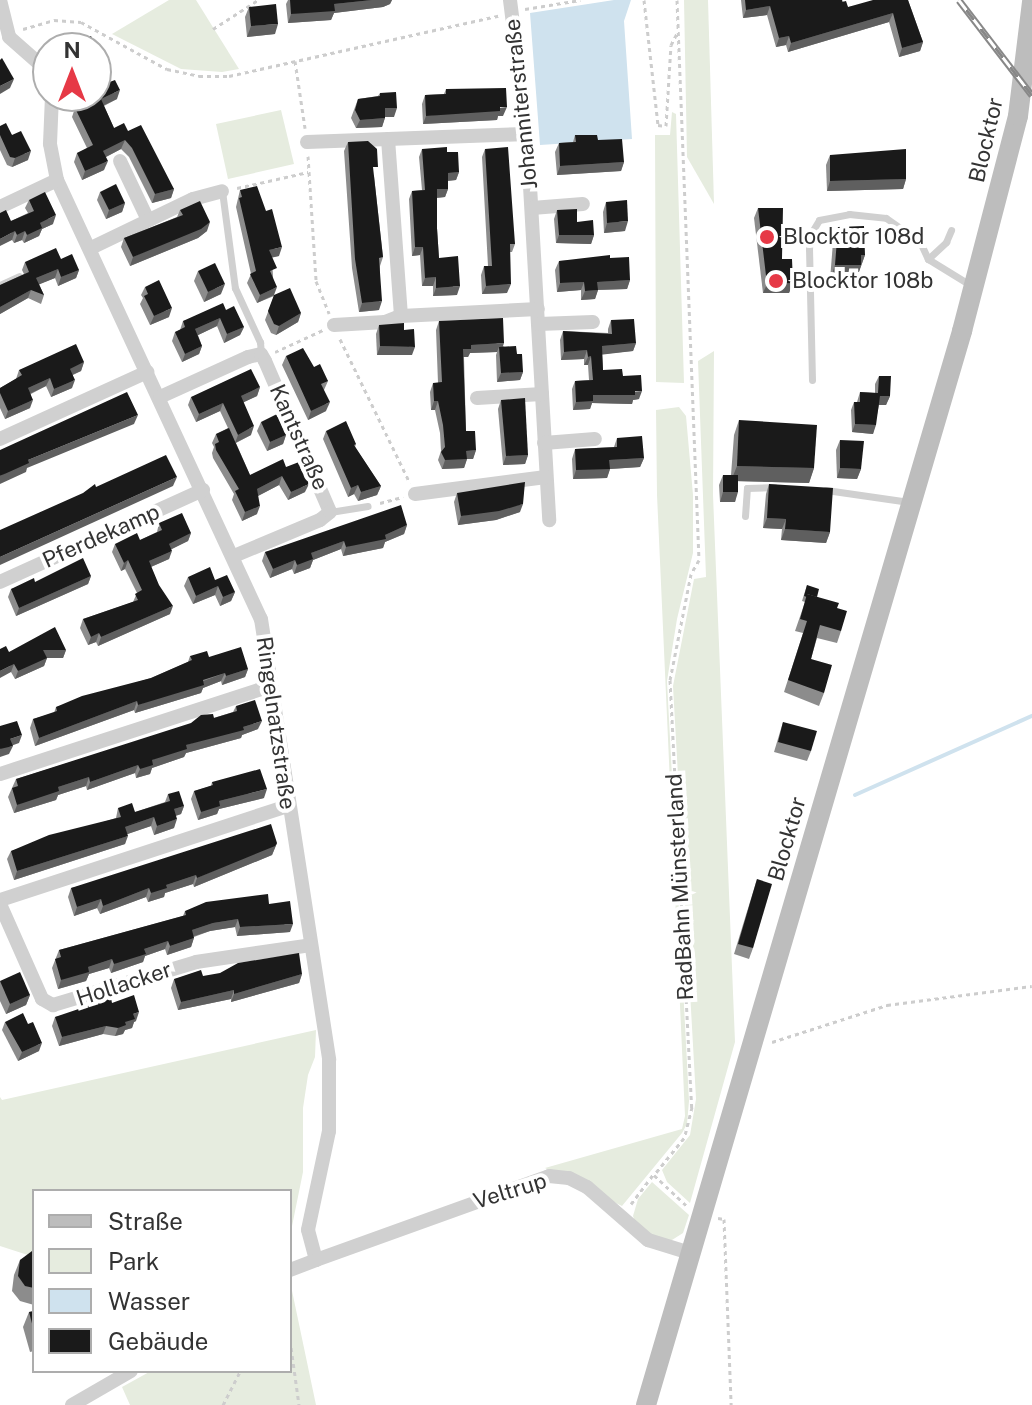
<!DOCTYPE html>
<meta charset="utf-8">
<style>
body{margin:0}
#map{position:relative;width:1032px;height:1405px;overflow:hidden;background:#fff;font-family:"Public Sans",sans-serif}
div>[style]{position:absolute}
.green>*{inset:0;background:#e6ecdf}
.water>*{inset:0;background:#cfe2ee}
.stream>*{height:4px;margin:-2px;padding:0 2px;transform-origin:2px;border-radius:2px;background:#cfe2ee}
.path>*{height:3px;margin-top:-1.5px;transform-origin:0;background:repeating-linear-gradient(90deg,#cdcdcd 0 4px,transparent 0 8px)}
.service>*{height:7px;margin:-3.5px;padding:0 3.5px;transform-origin:3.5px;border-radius:3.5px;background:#d0d0d0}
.minor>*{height:14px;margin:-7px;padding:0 7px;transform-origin:7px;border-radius:7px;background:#d0d0d0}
.secondary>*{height:20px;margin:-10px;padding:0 10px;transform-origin:10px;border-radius:10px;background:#bdbdbd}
.rail>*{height:7px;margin-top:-3.5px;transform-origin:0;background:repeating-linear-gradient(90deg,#fff 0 12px,#888 0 24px);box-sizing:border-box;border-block:2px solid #888}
.wall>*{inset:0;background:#8c8c8c}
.shaded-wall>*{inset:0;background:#5f5f5f}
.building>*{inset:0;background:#1a1a1a}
.dots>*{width:22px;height:22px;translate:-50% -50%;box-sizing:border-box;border:4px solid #fff;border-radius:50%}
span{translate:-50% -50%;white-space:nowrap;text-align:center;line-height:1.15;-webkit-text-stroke:8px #fff;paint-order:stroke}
.street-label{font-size:22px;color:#333}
.poi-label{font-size:22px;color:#333}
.left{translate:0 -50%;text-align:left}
.legend{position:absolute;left:32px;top:1189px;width:260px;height:184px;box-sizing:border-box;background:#fff;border:2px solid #adadad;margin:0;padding:10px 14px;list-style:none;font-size:24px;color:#333}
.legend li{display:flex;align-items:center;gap:16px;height:40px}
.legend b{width:40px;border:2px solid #adadad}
.north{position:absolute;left:32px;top:32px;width:80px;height:80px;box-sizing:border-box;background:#fff;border:2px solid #adadad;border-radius:50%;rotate:0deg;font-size:22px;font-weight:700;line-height:32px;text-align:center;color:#333}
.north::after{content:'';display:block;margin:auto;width:28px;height:36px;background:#e63946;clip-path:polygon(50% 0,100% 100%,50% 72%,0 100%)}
</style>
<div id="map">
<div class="green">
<i style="clip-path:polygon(169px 0,196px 0,239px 69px,222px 72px,181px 69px,112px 34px)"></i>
<i style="clip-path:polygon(684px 0,708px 0,714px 204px,687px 157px)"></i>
<i style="clip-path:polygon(281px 110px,294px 164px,228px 179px,216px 124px)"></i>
<i style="clip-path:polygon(672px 112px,676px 114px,684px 383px,656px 382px,655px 135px,670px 135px)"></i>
<i style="clip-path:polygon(714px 351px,713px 495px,735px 1042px,690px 1203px,667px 1182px,662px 1170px,690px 1135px,696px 1099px,673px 686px,694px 579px,706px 577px,698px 361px)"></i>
<i style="clip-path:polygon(679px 407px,686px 416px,693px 495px,693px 553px,677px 619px,667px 681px,689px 1101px,687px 1124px,682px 1133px,622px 1206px,545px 1168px,682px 1129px,685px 1116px,657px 495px,656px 410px)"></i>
<i style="clip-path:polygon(316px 1030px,315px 1057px,308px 1075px,303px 1108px,303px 1172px,290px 1236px,290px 1191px,34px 1191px,34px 1257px,0 1246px,0 1097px,2px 1100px)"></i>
<i style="clip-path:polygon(652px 1182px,689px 1215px,683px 1233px,672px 1240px,659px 1241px,637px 1227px,633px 1216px,638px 1199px)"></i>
<i style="clip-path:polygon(291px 1286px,316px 1405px,130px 1405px,122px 1387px,151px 1371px,290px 1371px)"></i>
</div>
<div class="water">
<i style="clip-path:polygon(614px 0,631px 0,624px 21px,632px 139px,540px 145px,530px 13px)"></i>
</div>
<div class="stream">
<i style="left:855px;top:795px;width:194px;rotate:-24.1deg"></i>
</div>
<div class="path">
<i style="left:644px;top:0;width:126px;rotate:83.6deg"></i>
<i style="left:658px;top:125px;width:8px;rotate:7deg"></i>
<i style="left:666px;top:126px;width:81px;rotate:-86.5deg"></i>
<i style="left:671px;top:45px;width:13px;rotate:-63deg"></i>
<i style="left:677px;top:0;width:560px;rotate:87.75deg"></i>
<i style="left:699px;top:560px;width:16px;rotate:120deg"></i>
<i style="left:691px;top:574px;width:108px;rotate:101.2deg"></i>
<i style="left:670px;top:680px;width:428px;rotate:87.1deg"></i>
<i style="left:692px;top:1107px;width:32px;rotate:104deg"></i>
<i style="left:684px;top:1138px;width:48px;rotate:129deg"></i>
<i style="left:654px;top:1175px;width:47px;rotate:43.3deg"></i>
<i style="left:525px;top:9px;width:56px;rotate:-9.3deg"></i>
<i style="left:23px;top:29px;width:32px;rotate:-16deg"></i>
<i style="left:54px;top:20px;width:27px;rotate:4deg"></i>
<i style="left:81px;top:22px;width:98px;rotate:28.7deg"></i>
<i style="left:167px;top:69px;width:33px;rotate:12deg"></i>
<i style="left:199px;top:76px;width:30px"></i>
<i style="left:229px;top:76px;width:276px;rotate:-12.6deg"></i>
<i style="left:213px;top:29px;width:54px;rotate:-32.8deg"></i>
<i style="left:295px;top:61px;width:68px;rotate:81.5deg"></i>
<i style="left:308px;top:156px;width:125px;rotate:86.3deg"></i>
<i style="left:316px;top:281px;width:35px;rotate:68deg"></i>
<i style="left:237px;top:188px;width:73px;rotate:-12.7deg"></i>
<i style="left:340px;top:339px;width:160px;rotate:64.1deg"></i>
<i style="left:275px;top:352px;width:53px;rotate:-24.6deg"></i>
<i style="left:380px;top:503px;width:24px;rotate:-15deg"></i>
<i style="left:772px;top:1042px;width:121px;rotate:-17.8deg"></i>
<i style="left:887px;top:1005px;width:146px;rotate:-7.5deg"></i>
<i style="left:631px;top:1204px;width:36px;rotate:-53deg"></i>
<i style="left:718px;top:1218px;width:6px;rotate:9deg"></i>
<i style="left:724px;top:1219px;width:186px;rotate:87.8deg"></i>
<i style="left:290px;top:1340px;width:66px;rotate:82.1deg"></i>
<i style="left:223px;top:1405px;width:38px;rotate:-63deg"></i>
</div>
<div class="service">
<i style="left:222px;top:191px;width:98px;rotate:82.4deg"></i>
<i style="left:235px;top:288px;width:60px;rotate:65.2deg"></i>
<i style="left:260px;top:342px;width:12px;rotate:85deg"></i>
<i style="left:928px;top:259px;width:25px;rotate:-43deg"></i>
<i style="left:946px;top:242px;width:13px;rotate:-67deg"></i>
<i style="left:0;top:285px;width:21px;rotate:-25deg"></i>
<i style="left:812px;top:380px;width:131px;rotate:-91.3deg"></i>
<i style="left:809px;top:249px;width:14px;rotate:-86deg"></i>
<i style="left:810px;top:235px;width:17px;rotate:-59deg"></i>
<i style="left:819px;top:220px;width:31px;rotate:-11deg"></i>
<i style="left:849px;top:214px;width:37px;rotate:6deg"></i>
<i style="left:886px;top:218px;width:42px;rotate:35.2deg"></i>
<i style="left:920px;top:242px;width:19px;rotate:65deg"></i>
<i style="left:928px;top:259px;width:52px;rotate:31.5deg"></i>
<i style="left:826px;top:490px;width:84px;rotate:8.2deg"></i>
<i style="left:330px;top:512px;width:38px;rotate:-9deg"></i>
<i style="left:745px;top:516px;width:28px;rotate:-86deg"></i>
<i style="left:747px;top:488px;width:27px;rotate:-2deg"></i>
</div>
<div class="minor">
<i style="left:0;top:0;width:38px;rotate:76deg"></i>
<i style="left:9px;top:37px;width:45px;rotate:41.4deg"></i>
<i style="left:43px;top:67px;width:11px;rotate:63deg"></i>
<i style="left:510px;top:0;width:135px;rotate:82.8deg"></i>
<i style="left:527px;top:134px;width:387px;rotate:86.7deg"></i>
<i style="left:52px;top:96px;width:48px;rotate:92.4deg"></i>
<i style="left:50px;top:144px;width:37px;rotate:79deg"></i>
<i style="left:57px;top:180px;width:484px;rotate:65.1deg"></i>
<i style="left:261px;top:619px;width:446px;rotate:81.2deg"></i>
<i style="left:329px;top:1060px;width:71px;rotate:90deg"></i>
<i style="left:329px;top:1131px;width:101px;rotate:102deg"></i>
<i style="left:308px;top:1230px;width:31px;rotate:75deg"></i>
<i style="left:316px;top:1260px;width:248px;rotate:-19.8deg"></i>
<i style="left:549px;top:1176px;width:20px;rotate:6deg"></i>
<i style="left:569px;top:1178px;width:20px;rotate:27deg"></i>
<i style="left:587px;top:1187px;width:81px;rotate:41deg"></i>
<i style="left:648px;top:1240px;width:44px;rotate:17.2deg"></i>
<i style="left:388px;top:139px;width:177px;rotate:85.8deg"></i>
<i style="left:307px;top:142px;width:220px;rotate:-2.1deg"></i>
<i style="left:120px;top:161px;width:65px;rotate:64.6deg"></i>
<i style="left:0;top:207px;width:63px;rotate:-25.3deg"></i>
<i style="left:532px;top:208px;width:51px;rotate:-4.5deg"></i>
<i style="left:91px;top:248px;width:113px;rotate:-25.7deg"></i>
<i style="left:193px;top:199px;width:30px;rotate:-15deg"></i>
<i style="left:539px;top:324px;width:54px;rotate:-2.1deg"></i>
<i style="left:334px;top:325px;width:51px;rotate:-3.4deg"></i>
<i style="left:385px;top:322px;width:17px;rotate:-21deg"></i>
<i style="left:401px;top:316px;width:137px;rotate:-2.9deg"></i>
<i style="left:160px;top:397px;width:97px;rotate:-24.4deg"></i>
<i style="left:248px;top:357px;width:13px;rotate:-13deg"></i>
<i style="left:261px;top:354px;width:8px;rotate:60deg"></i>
<i style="left:265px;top:361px;width:164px;rotate:66.7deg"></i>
<i style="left:330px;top:512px;width:13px;rotate:141deg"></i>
<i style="left:320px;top:520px;width:93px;rotate:157.3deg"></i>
<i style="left:477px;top:398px;width:65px;rotate:-3.5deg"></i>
<i style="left:0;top:439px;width:162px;rotate:-24.5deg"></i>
<i style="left:544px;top:443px;width:51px;rotate:-4.5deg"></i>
<i style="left:415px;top:494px;width:132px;rotate:-7.4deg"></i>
<i style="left:0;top:582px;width:223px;rotate:-24.4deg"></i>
<i style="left:0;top:774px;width:285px;rotate:-18deg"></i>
<i style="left:0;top:900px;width:303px;rotate:-18.1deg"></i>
<i style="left:0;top:904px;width:104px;rotate:66.1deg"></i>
<i style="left:42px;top:999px;width:13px;rotate:29deg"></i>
<i style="left:53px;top:1005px;width:149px;rotate:-16.7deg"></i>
<i style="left:196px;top:962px;width:116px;rotate:-8.4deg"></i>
<i style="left:290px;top:1270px;width:28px;rotate:-21deg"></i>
<i style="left:72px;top:1405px;width:68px;rotate:-30deg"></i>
</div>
<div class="secondary">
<i style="left:646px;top:1405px;width:1120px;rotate:-73.6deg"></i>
<i style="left:962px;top:331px;width:222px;rotate:-75.4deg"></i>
<i style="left:1018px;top:116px;width:115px;rotate:-83deg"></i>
</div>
<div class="rail">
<i style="left:959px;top:0;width:120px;rotate:52.5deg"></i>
</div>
<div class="wall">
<i style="clip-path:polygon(288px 0,392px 0,390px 4px,383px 7px,334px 13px,331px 20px,288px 23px,286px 4px)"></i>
<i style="clip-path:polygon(741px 0,842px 0,848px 7px,908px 0,923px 42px,920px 51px,899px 57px,889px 22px,788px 52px,786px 45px,776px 47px,767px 15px,743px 18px)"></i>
<i style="clip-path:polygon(249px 7px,275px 34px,247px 37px,245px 17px)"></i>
<i style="clip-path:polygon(107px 83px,117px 99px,104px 106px,114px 128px,128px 131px,174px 189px,171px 198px,152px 203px,129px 157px,121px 149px,106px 157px,104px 170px,82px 180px,74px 162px,77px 153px,87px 148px,72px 117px,75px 108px,82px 104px,77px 96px,96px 96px)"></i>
<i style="clip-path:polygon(446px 89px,503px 116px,498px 116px,497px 120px,423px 124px,422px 104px,425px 95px,444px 94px)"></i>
<i style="clip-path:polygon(380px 93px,394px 117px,385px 117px,382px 127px,356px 128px,351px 118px,358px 99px,378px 96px)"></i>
<i style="clip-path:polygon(0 126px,12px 135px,28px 160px,12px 167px,7px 165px,0 150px)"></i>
<i style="clip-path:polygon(575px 135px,624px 162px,621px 171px,557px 175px,555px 152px,559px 143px,573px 142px)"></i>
<i style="clip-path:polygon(348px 142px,374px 176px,383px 257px,380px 266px,379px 310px,359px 312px,352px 268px,344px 151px)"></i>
<i style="clip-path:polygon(422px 149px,447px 152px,459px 172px,456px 180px,448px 181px,448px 189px,445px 197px,437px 198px,437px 228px,439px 258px,457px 295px,433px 296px,433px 286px,422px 286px,420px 255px,412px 256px,409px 199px,412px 191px,422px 190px,419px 157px)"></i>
<i style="clip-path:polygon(485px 149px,515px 244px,512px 252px,510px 252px,507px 293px,482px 294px,481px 275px,484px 266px,488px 266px,482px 157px)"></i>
<i style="clip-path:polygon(830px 155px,906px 179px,903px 189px,827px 191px,826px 165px)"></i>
<i style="clip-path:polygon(240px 190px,279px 256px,272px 257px,274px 295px,301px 313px,298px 322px,276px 335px,271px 333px,265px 320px,274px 296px,257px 303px,247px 283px,251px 274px,236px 207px)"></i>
<i style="clip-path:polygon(100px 192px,125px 203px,122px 212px,106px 219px,97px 200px)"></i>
<i style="clip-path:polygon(29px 200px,53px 224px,42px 229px,39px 236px,24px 243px,22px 240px,14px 243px,12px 240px,11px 221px,28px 213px,25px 208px)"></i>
<i style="clip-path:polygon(606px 202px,625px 231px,604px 233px,603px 212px)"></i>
<i style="clip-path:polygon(758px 208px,782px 259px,793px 283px,789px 293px,763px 293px,754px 218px)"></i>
<i style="clip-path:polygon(180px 210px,207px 231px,198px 238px,130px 266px,121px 247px,124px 238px,177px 217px)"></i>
<i style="clip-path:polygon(557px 210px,577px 222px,594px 235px,591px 244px,556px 243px,554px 219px)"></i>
<i style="clip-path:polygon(838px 227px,865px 255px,856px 280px,830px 280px,833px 242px)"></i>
<i style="clip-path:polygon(610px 258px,630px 280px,627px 289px,598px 290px,595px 299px,581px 300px,581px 290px,557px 292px,555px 270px,559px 261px)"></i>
<i style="clip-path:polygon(61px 259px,79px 270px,76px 278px,58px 286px,55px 278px,39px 284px,44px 295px,41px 304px,28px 298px,0 314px,0 285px,24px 274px,22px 270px,25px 262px)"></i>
<i style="clip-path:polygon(198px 271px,221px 294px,204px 302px,194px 281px)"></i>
<i style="clip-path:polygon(145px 287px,169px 317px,150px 325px,140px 304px,143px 298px,141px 295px)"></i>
<i style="clip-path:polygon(226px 310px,244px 327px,240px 335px,224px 343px,217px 326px,198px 335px,202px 346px,199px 354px,182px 362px,172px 341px,175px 332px,180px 330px,183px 321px)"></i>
<i style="clip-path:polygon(611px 320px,636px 343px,633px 351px,602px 354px,603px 370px,623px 376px,639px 399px,633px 400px,632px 404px,592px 403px,590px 409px,573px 410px,572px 389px,575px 381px,589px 380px,588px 365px,584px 365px,584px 359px,561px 360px,560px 340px,563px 331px,608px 333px,608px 329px)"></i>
<i style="clip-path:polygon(439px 321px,503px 346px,517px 354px,523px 372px,520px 380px,497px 382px,496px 355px,497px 352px,470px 353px,468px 357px,464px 357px,466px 431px,476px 450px,473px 459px,467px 459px,464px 468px,442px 469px,438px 460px,441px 451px,440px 433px,435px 410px,431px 410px,430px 392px,433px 383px,438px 383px,436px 330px)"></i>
<i style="clip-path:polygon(379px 325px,404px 330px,412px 355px,377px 355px,376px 334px)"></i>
<i style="clip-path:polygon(286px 356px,314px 367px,328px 381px,324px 390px,326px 411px,308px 420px,282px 365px)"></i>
<i style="clip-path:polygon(84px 362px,81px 371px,73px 375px,72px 388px,51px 397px,46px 386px,31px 394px,30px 408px,5px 419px,0 408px,0 388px,16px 379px,19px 370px)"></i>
<i style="clip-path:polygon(879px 376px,890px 396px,886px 405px,879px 405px,873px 434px,852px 432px,851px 410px,854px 402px,857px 402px,860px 392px,875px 393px,875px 384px)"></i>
<i style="clip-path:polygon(260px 387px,257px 396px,243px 402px,251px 435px,236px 443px,250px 475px,286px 467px,305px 492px,288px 500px,279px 485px,258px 496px,257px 514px,242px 521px,232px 500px,234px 494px,213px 458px,212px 453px,214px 447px,212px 443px,216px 434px,228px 428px,220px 411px,196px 422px,188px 405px,191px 397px)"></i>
<i style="clip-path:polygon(501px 400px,528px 455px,525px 464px,503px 465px,498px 409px)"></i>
<i style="clip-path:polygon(739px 420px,814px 468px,809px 483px,738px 481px,735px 502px,720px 502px,719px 485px,723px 475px,731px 475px,734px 435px)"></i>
<i style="clip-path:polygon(261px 422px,286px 435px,283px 444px,267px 451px,257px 431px)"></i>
<i style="clip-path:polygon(326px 431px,356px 444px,355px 447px,381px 486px,377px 495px,358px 501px,354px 494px,348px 497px,323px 439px)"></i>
<i style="clip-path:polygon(617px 438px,644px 458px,640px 467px,610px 469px,607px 478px,573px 479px,572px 459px,575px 449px,614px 447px)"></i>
<i style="clip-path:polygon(840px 440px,861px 469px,857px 479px,837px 478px,836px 450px)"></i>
<i style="clip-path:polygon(769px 484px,830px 532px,826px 543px,781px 540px,782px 529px,763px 528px,766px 494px)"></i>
<i style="clip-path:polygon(457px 493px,520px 512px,496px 520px,458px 525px,454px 502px)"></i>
<i style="clip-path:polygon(159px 523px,191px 533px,188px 541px,171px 549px,169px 559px,151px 567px,170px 614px,98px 646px,96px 642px,88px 645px,80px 628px,83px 619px,133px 602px,137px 593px,125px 569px,121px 571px,112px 552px,115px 544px,140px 540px,157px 532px)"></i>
<i style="clip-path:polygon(407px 525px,404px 534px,385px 542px,383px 548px,343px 556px,341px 549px,313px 560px,310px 568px,294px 574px,292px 569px,270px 578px,262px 561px,265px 552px)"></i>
<i style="clip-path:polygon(91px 576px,88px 584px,16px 616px,8px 597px,11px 589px,35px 582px)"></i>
<i style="clip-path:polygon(188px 577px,215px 580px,235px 592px,231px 601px,220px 606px,215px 595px,193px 604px,184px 586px)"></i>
<i style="clip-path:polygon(807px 585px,817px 597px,837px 608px,841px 631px,837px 643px,817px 638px,811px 659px,824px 693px,819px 706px,784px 692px,803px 633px,795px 631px,805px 602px,802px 601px)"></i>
<i style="clip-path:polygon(66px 650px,63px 658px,47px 658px,44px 666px,15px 679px,11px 672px,9px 652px)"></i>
<i style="clip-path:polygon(190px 656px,209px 657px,248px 669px,245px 677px,222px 685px,221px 681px,203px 688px,201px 693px,135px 713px,134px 710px,35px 746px,30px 728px,33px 719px,54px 713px,56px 707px,151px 678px,188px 662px)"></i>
<i style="clip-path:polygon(236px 706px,258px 729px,242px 735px,241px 738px,186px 753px,184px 757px,152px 768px,150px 774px,136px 778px,135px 773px,87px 790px,86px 786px,58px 795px,56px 800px,14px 813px,8px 797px,16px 779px,233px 712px)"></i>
<i style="clip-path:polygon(783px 722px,811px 751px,807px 761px,774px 752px)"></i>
<i style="clip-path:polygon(212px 782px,264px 798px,219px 809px,217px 814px,198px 820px,191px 799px,194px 791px,211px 786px)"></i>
<i style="clip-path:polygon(168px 794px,184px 806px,181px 814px,176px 816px,174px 828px,154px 835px,151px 826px,127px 834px,125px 844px,14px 880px,7px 859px,11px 851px,116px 818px,118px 808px,135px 812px,165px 802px)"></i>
<i style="clip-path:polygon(277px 843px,272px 855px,194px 887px,193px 884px,165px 893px,164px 897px,148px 902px,146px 897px,100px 914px,97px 908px,74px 916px,68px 897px,71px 888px)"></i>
<i style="clip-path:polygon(757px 879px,753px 948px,749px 959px,734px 954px)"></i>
<i style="clip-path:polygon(269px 904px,290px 932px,237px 936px,235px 927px,210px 931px,194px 937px,191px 947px,167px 955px,165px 949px,145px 956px,143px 962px,111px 973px,109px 968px,89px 974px,86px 981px,58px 989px,52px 968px,59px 950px,183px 916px,185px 911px)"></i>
<i style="clip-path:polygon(302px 974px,299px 983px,231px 1002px,231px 999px,178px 1010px,171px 988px,174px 979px,203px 976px)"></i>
<i style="clip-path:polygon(0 981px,30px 995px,26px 1005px,6px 1014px,0 1001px)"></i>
<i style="clip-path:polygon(112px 1003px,136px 1021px,134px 1022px,132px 1028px,125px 1030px,123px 1034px,115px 1036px,103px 1034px,59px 1046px,52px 1026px,55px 1017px)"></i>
<i style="clip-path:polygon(5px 1022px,28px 1024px,39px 1051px,18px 1061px,2px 1030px)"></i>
<i style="clip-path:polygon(34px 1252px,34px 1305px,20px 1301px,12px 1291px,14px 1275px,20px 1260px)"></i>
<i style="clip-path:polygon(34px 1311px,34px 1351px,30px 1352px,23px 1327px,29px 1312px)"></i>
</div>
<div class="shaded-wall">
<i style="clip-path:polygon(372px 0,392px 0,390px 4px,383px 7px,334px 13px,331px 20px,288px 23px,291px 14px,334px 4px)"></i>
<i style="clip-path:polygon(770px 6px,767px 15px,743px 18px,746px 10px)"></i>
<i style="clip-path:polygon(893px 13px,889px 22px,788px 52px,791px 43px)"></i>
<i style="clip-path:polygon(278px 24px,275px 34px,247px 37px,251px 26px)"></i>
<i style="clip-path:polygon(789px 36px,786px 45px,776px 47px,779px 38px)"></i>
<i style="clip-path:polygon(923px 42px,920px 51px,899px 57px,902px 48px)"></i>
<i style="clip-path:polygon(14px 79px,10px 88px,0 94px,0 86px)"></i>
<i style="clip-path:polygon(120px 90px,117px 99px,98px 108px,101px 99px)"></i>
<i style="clip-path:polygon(507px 107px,503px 116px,498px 116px,497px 120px,423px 124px,426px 116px)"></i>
<i style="clip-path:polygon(385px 108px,397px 108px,394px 117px,382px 117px)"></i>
<i style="clip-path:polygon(385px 118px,382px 127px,356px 128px,360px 120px)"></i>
<i style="clip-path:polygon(125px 140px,121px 149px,100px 160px,103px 151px)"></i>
<i style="clip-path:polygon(31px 151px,28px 160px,12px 167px,15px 158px)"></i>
<i style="clip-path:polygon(108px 161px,104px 170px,82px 180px,85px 171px)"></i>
<i style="clip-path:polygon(624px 162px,621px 171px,557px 175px,560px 166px)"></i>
<i style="clip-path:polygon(459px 172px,456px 180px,445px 181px,448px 173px)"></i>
<i style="clip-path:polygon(906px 179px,903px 189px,827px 191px,830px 181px)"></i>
<i style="clip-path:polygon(174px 189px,171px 198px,152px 203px,155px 194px)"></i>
<i style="clip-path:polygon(437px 189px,448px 189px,445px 197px,434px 198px)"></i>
<i style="clip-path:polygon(125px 203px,122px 212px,106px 219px,109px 210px)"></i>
<i style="clip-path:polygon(56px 215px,53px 224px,42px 229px,39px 236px,24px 243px,27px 235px,40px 223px)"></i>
<i style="clip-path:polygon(628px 221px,625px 231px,604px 233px,607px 223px)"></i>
<i style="clip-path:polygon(210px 222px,207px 231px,198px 238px,130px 266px,133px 257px)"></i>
<i style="clip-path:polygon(15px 231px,12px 240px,0 246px,0 239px)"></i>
<i style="clip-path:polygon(25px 231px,22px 240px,14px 243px,17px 235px)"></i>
<i style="clip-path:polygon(559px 235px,594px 235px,591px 244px,556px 243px)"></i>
<i style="clip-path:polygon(282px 247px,279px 256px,266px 259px,269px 250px)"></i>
<i style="clip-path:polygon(415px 247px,423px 247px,420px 255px,412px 256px)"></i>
<i style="clip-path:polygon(861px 255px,865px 255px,856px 280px,830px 280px,835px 265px)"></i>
<i style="clip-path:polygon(58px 269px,55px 278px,33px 287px,36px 278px)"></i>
<i style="clip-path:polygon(79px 270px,76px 278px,58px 286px,61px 277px)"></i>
<i style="clip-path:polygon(436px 277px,433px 286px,422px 286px,425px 278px)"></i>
<i style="clip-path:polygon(630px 280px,627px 289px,594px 290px,597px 282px)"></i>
<i style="clip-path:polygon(584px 282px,581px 290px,557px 292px,560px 283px)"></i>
<i style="clip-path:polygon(793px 283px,789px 293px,763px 293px,767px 284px)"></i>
<i style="clip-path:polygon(225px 284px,221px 294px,204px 302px,208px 292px)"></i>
<i style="clip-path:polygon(511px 284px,507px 293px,482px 294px,486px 286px)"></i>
<i style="clip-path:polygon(460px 286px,457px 295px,433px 296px,436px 288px)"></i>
<i style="clip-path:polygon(277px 287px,274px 295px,257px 303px,260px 295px)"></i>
<i style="clip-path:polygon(31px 290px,28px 298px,0 314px,0 307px)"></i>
<i style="clip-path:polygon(598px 290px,595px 299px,581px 300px,585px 291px)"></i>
<i style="clip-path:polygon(382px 301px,379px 310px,359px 312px,362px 303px)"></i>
<i style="clip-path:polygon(172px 308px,169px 317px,150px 325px,154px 316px)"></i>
<i style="clip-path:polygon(301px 313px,298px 322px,276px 335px,279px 326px)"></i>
<i style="clip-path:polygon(220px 318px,217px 326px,192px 338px,195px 329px)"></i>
<i style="clip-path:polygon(244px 327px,240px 335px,224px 343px,227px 334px)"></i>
<i style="clip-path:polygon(504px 343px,501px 352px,499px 347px,497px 352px,470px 353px,468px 357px,460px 357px,463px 349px,471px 345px)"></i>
<i style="clip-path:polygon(636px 343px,633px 351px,599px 355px,602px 346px)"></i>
<i style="clip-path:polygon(202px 346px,199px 354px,182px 362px,185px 354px)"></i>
<i style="clip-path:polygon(380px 346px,415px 347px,412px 355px,377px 355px)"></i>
<i style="clip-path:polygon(587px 350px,584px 359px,561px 360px,564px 352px)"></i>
<i style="clip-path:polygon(591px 356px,588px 365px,584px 365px,588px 357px)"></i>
<i style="clip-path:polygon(84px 362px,81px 371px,67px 377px,70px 369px)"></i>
<i style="clip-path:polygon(523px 372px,520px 380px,497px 382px,501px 373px)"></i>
<i style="clip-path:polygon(50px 378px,46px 386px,25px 396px,28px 388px)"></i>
<i style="clip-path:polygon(75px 380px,72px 388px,51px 397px,54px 389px)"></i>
<i style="clip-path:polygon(260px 387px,257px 396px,238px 405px,241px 396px)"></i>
<i style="clip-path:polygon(642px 391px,639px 399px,633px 400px,632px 404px,592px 403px,590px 409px,573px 410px,576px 402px,593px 395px)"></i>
<i style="clip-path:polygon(880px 396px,890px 396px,886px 405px,877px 405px)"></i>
<i style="clip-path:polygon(33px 400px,30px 408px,5px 419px,8px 411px)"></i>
<i style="clip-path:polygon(434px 401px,438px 401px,435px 410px,431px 410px)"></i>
<i style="clip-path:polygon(330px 402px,326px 411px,308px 420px,311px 411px)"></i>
<i style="clip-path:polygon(223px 403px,220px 411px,196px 422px,199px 414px)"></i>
<i style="clip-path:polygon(138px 415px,134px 424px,27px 468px,26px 472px,0 484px,0 476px,28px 460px)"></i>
<i style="clip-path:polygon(855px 424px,876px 425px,873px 434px,852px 432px)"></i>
<i style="clip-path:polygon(254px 426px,251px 435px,235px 443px,238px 435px)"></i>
<i style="clip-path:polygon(286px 435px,283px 444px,267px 451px,270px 442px)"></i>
<i style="clip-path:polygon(476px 450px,473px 459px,467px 459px,464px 468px,442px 469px,445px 460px,466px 451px)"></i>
<i style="clip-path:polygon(528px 455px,525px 464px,503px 465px,506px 456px)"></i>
<i style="clip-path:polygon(644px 458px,640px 467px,610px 469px,607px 478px,573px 479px,576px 470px,609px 460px)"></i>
<i style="clip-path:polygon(737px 466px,814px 468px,809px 483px,731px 481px)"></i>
<i style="clip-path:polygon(840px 468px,861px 469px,857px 479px,837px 478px)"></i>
<i style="clip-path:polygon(282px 476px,279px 485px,254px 498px,257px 489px)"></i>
<i style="clip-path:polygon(177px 477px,173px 486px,0 565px,0 557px)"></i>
<i style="clip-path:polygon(309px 484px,305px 492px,288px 500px,291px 492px)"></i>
<i style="clip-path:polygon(358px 485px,354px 494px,348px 497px,351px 488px)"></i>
<i style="clip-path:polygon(381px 486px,377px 495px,358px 501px,361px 492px)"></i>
<i style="clip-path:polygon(723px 492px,738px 492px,735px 502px,720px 502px)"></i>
<i style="clip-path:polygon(523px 504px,520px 512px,496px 520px,458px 525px,461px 516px)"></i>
<i style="clip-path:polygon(260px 506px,257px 514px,242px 521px,245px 512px)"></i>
<i style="clip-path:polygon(767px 518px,786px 519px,782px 529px,763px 528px)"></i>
<i style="clip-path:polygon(407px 525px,404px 534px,385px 542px,383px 548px,343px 556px,346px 547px,385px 535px)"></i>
<i style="clip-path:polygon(785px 529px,830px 532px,826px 543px,781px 540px)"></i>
<i style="clip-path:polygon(191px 533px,188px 541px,166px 552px,169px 544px)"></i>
<i style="clip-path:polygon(344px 541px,341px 549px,313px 560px,310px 568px,294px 574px,297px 565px,311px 553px)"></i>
<i style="clip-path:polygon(172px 551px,169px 559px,146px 569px,149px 561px)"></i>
<i style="clip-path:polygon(128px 560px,125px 569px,121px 571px,124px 563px)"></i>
<i style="clip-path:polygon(295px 560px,292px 569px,270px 578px,273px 569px)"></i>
<i style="clip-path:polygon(91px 576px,88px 584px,16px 616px,19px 608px)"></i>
<i style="clip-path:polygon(218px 586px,215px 595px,193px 604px,196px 596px)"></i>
<i style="clip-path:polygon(235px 592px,231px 601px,220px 606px,223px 597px)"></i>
<i style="clip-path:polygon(173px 606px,170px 614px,98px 646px,101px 637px)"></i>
<i style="clip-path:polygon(99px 633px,96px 642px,88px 645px,91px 637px)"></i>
<i style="clip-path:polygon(43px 650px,66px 650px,63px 658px,47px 658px,44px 666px,15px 679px,18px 671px)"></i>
<i style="clip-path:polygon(14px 664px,11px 672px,0 678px,0 671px)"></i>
<i style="clip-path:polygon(248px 669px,245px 677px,222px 685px,226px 676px)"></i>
<i style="clip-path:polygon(225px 673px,221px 681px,203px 688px,201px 693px,135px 713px,138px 705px)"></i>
<i style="clip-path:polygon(137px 701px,134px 710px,35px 746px,39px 738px)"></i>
<i style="clip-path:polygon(262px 721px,258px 729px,242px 735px,241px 738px,186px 753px,184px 757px,152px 768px,150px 774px,136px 778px,140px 769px,152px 760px,186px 745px)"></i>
<i style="clip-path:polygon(22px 735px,19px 743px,8px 747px,13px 746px,9px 754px,0 757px,0 749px,10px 739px)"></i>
<i style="clip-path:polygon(138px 765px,135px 773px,87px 790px,90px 782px)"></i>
<i style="clip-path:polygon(89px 777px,86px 786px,58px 795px,56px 800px,14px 813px,17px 805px,58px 787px)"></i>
<i style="clip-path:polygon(267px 789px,264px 798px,219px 809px,217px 814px,198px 820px,201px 812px,219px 801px)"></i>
<i style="clip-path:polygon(184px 806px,181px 814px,171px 817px,174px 809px)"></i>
<i style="clip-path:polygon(154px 817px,151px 826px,122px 836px,125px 827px)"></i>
<i style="clip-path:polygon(177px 819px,174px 828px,154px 835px,157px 826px)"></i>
<i style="clip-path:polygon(128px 836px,125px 844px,14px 880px,17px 871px)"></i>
<i style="clip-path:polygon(277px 843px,272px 855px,194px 887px,197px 878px)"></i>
<i style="clip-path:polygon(196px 875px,193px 884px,165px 893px,164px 897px,148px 902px,151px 893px,166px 885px)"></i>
<i style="clip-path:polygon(149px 888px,146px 897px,100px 914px,103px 906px)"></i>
<i style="clip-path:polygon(101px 899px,97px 908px,74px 916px,77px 907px)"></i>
<i style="clip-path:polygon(238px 919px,235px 927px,210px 931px,188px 938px,192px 930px,213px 923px)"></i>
<i style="clip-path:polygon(293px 924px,290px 932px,237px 936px,240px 927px)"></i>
<i style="clip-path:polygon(194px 938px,191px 947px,167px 955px,170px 946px)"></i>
<i style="clip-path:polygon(168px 941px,165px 949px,145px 956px,143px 962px,111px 973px,114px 964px,144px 949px)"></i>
<i style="clip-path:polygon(112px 959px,109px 968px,89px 974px,86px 981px,58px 989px,61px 980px,88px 967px)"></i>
<i style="clip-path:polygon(302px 974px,299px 983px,231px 1002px,234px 994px)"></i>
<i style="clip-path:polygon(234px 990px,231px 999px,178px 1010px,181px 1002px)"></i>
<i style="clip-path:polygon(30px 995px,26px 1005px,6px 1014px,10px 1004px)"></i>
<i style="clip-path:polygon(139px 1012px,136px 1021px,134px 1022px,132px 1028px,125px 1030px,123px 1034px,115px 1036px,118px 1028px,133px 1014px)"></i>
<i style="clip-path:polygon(106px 1026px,103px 1034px,59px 1046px,62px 1037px)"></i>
<i style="clip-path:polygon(42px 1043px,39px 1051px,18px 1061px,22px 1052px)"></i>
</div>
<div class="building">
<i style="clip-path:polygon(290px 0,372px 0,334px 4px,335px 11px,291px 14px)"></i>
<i style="clip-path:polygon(745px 0,842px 0,842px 2px,846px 1px,848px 7px,873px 0,908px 0,923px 42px,902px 48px,893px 13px,791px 43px,789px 36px,779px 38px,770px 6px,746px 10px)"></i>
<i style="clip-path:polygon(276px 4px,278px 24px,251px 26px,249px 7px)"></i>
<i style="clip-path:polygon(91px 36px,96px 48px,78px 48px,76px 43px)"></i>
<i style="clip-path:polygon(2px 58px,14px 79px,0 86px,0 60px)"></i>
<i style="clip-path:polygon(96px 58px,107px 83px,115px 80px,120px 90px,101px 99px,114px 128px,124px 123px,128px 131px,141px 125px,174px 189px,155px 194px,132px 148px,125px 140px,103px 151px,108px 161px,85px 171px,77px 153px,93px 145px,75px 108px,88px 101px,85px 96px,96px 96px)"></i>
<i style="clip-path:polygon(506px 88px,507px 107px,500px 107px,500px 111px,426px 116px,425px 95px,446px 94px,446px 89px)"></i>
<i style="clip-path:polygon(396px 92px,397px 108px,385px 108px,385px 118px,360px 120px,355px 110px,358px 99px,380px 96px,380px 93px)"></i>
<i style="clip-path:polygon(6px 123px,12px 135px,21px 131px,31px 151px,15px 158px,10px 157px,0 135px,0 126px)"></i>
<i style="clip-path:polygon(575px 135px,597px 135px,598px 140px,622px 139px,624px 162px,560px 166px,559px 143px,576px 142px)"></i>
<i style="clip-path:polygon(368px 141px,377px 149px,378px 167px,373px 167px,383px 257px,379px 258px,382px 301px,362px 303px,355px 259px,348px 142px)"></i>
<i style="clip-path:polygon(447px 147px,447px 152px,458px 152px,459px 172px,448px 173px,448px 189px,437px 189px,437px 228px,439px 258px,458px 256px,460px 286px,436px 288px,436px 277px,425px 278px,423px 247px,415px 247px,412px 191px,425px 190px,422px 149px)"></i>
<i style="clip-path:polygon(508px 147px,515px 244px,510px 244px,511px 284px,486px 286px,484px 266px,492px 266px,485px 149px)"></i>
<i style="clip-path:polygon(906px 149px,906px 179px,830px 181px,830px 155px)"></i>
<i style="clip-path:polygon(116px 184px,125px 203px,109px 210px,100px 192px)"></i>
<i style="clip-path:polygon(257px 186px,266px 211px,272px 209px,282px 247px,269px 250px,277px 268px,270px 271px,277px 287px,260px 295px,250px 274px,256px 271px,239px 198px,242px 197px,240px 190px)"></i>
<i style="clip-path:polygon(45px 192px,56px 215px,40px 223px,42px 228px,27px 235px,25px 231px,17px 235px,15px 231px,0 239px,0 213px,6px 210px,11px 221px,34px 211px,29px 200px)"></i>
<i style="clip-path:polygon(627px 200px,628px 221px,607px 223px,606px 202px)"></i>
<i style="clip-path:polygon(200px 201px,210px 222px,201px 229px,133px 257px,124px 238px,183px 215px,180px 210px)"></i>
<i style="clip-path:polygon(758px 208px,783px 208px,782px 259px,792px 259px,793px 283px,767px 284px)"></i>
<i style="clip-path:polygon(577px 209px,577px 222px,593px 220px,594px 235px,559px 235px,557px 210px)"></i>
<i style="clip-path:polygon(864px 226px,865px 255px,861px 255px,861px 265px,835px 265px,838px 227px)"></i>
<i style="clip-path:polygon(56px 248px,61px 259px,72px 254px,79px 270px,61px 277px,58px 269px,36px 278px,44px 295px,31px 290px,0 307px,0 285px,29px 272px,25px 262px)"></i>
<i style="clip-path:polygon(610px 255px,610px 258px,629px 257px,630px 280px,597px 282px,598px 290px,585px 291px,584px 282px,560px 283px,559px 261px)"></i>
<i style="clip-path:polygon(215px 263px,225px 284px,208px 292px,198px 271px)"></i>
<i style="clip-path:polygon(159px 280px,172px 308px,154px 316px,144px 296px,148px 294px,145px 287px)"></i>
<i style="clip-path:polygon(290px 288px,301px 313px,279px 326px,274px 324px,268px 311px,274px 295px)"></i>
<i style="clip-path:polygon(223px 303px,226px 310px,234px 306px,244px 327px,227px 334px,220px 318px,195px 329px,202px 346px,185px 354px,175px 332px,185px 327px,183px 321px)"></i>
<i style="clip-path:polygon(503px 318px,504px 343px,471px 345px,471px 349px,463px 349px,466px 431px,475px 431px,476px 450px,466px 451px,467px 459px,445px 460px,441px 452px,445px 447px,443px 425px,438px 401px,434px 401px,433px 383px,442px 382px,439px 321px)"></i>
<i style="clip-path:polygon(634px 319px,636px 343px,602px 346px,603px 370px,622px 369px,623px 376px,641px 375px,642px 391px,635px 391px,635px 395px,593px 395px,593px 401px,576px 402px,575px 381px,593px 380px,591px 356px,588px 357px,587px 350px,564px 352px,563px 331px,612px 334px,611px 320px)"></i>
<i style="clip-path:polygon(404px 323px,404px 330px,414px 329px,415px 347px,380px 346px,379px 325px)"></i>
<i style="clip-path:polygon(76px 344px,84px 362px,70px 369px,75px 380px,54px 389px,50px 378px,28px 388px,33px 400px,8px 411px,0 393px,0 388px,22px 375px,19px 370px)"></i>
<i style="clip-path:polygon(516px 346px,517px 354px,522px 354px,523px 372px,501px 373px,499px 347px)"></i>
<i style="clip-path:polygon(303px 348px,314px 367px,320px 364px,328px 381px,321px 384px,330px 402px,311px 411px,286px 356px)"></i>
<i style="clip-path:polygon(251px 369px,260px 387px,241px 396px,254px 426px,238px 435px,223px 403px,199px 414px,191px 397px)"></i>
<i style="clip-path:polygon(879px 376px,891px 376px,890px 396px,880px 396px,876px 425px,855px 424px,854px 402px,860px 402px,860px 392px,878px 393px)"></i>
<i style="clip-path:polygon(127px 392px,138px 415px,28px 460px,29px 463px,0 476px,0 450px)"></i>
<i style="clip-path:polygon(525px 398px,528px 455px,506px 456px,501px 400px)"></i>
<i style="clip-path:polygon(277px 414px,286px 435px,270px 442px,261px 422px)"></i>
<i style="clip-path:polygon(739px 420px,817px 425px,814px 468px,737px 466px)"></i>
<i style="clip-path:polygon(346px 421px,356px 444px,354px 445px,381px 486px,361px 492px,358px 485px,351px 488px,326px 431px)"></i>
<i style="clip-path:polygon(229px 428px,250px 475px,283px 459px,286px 467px,299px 462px,309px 484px,291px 492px,282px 476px,257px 489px,260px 506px,245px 512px,235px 491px,239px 489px,216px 450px,215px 444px,219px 442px,216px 434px)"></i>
<i style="clip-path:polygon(642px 436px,644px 458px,609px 460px,610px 469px,576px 470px,575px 449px,617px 447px,617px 438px)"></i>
<i style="clip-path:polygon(840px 440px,864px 441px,861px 469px,840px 468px)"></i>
<i style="clip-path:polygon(166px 455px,177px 477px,0 557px,0 530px,83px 493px,95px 484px,96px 487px)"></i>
<i style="clip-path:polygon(723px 475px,738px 475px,738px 492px,723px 492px)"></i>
<i style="clip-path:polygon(525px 482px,523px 504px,499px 511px,461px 516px,457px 493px)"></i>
<i style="clip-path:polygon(769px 484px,833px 488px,830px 532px,785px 529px,786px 519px,767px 518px)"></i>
<i style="clip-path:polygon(401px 505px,407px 525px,385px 535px,386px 539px,346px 547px,344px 541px,311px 553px,313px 559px,297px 565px,295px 560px,273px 569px,265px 552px)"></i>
<i style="clip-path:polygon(182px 513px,191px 533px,169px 544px,172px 551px,149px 561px,159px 585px,173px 606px,101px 637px,99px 633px,91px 637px,83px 619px,138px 600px,135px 594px,142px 590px,128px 560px,124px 563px,115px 544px,137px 533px,140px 540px,162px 530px,159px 523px)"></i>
<i style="clip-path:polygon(83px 558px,91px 576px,19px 608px,11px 589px,34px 578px,35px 582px)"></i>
<i style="clip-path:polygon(210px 567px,215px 580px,227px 575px,235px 592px,223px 597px,218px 586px,196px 596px,188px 577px)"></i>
<i style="clip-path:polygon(807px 585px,819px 589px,817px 597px,807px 594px,807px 597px,804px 596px)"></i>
<i style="clip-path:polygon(807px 594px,839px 603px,837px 608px,847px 611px,841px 631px,820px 625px,811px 659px,832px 665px,824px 693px,788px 680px,807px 621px,800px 619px)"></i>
<i style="clip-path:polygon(55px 627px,66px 650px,43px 650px,47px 658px,18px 671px,14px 664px,0 671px,0 649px,6px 646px,9px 652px)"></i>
<i style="clip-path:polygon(241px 647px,248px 669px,226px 676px,225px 673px,203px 680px,204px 685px,138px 705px,137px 701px,39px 738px,33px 719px,57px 711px,56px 707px,82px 696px,151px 678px,192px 660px,190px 656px,207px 651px,209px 657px)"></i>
<i style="clip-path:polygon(255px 700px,262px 721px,243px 727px,244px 730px,186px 745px,187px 749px,152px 760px,153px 765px,140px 769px,138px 765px,90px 782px,89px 777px,58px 787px,59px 791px,17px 805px,12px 788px,18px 786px,16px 779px,191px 723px,201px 715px,213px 714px,214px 718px,237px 711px,236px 706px)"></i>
<i style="clip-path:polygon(17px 721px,22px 735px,10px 739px,13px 746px,0 749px,0 726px)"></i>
<i style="clip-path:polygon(783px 722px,817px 731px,811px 751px,778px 742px)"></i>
<i style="clip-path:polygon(260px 769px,267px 789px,219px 801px,220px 806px,201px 812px,194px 791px,213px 785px,212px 782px)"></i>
<i style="clip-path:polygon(179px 791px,184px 806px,174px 809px,177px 819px,157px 826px,154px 817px,125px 827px,128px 836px,17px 871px,11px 851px,49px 835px,121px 817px,118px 808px,132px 803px,135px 812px,170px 801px,168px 794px)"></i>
<i style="clip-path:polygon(271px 824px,277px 843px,275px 846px,197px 878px,196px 875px,166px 885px,167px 888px,151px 893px,149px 888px,103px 906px,101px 899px,77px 907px,71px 888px)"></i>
<i style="clip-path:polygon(757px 879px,772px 884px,753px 948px,738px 944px)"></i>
<i style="clip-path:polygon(268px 894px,269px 904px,290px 901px,293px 924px,240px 927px,238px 919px,213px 923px,192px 930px,194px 938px,170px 946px,168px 941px,144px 949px,146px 954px,114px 964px,112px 959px,88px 967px,89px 972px,61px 980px,55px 959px,61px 957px,59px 950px,186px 915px,185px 911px,206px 902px)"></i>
<i style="clip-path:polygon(299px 953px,302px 974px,234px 994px,234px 990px,181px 1002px,174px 979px,201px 970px,203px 976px,220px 973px,238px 963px)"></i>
<i style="clip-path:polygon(20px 972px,30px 995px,10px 1004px,0 981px)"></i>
<i style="clip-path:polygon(134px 995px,139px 1012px,133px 1014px,135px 1019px,125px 1022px,126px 1025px,118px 1028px,106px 1026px,62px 1037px,55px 1017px,111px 998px,112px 1003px)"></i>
<i style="clip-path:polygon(23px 1013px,28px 1024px,33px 1022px,42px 1043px,22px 1052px,5px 1022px)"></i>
<i style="clip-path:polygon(32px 1251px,34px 1252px,34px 1288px,25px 1286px,18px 1276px,20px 1260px)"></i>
<i style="clip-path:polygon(34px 1311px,34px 1331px,29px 1312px)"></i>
</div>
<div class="dots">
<i style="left:767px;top:237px;background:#e63946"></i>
<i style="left:776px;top:281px;background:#e63946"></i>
</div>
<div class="street-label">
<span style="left:521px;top:104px;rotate:-96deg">Johanniterstraße</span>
<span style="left:986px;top:140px;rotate:-77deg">Blocktor</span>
<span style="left:299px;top:437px;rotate:66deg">Kantstraße</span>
<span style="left:101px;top:536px;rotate:-24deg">Pferdekamp</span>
<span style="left:276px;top:723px;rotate:82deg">Ringelnatzstraße</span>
<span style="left:787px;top:839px;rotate:-74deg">Blocktor</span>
<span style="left:680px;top:887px;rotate:-93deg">RadBahn Münsterland</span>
<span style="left:124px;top:984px;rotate:-18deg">Hollacker</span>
<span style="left:510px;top:1191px;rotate:-17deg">Veltrup</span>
</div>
<div class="poi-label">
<span class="left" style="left:783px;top:237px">Blocktor 108d</span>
<span class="left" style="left:792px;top:281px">Blocktor 108b</span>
</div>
<ul class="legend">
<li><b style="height:10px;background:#bdbdbd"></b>Straße</li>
<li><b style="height:22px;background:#e6ecdf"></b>Park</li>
<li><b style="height:22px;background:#cfe2ee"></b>Wasser</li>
<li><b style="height:22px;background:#1a1a1a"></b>Gebäude</li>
</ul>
<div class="north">N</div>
</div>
